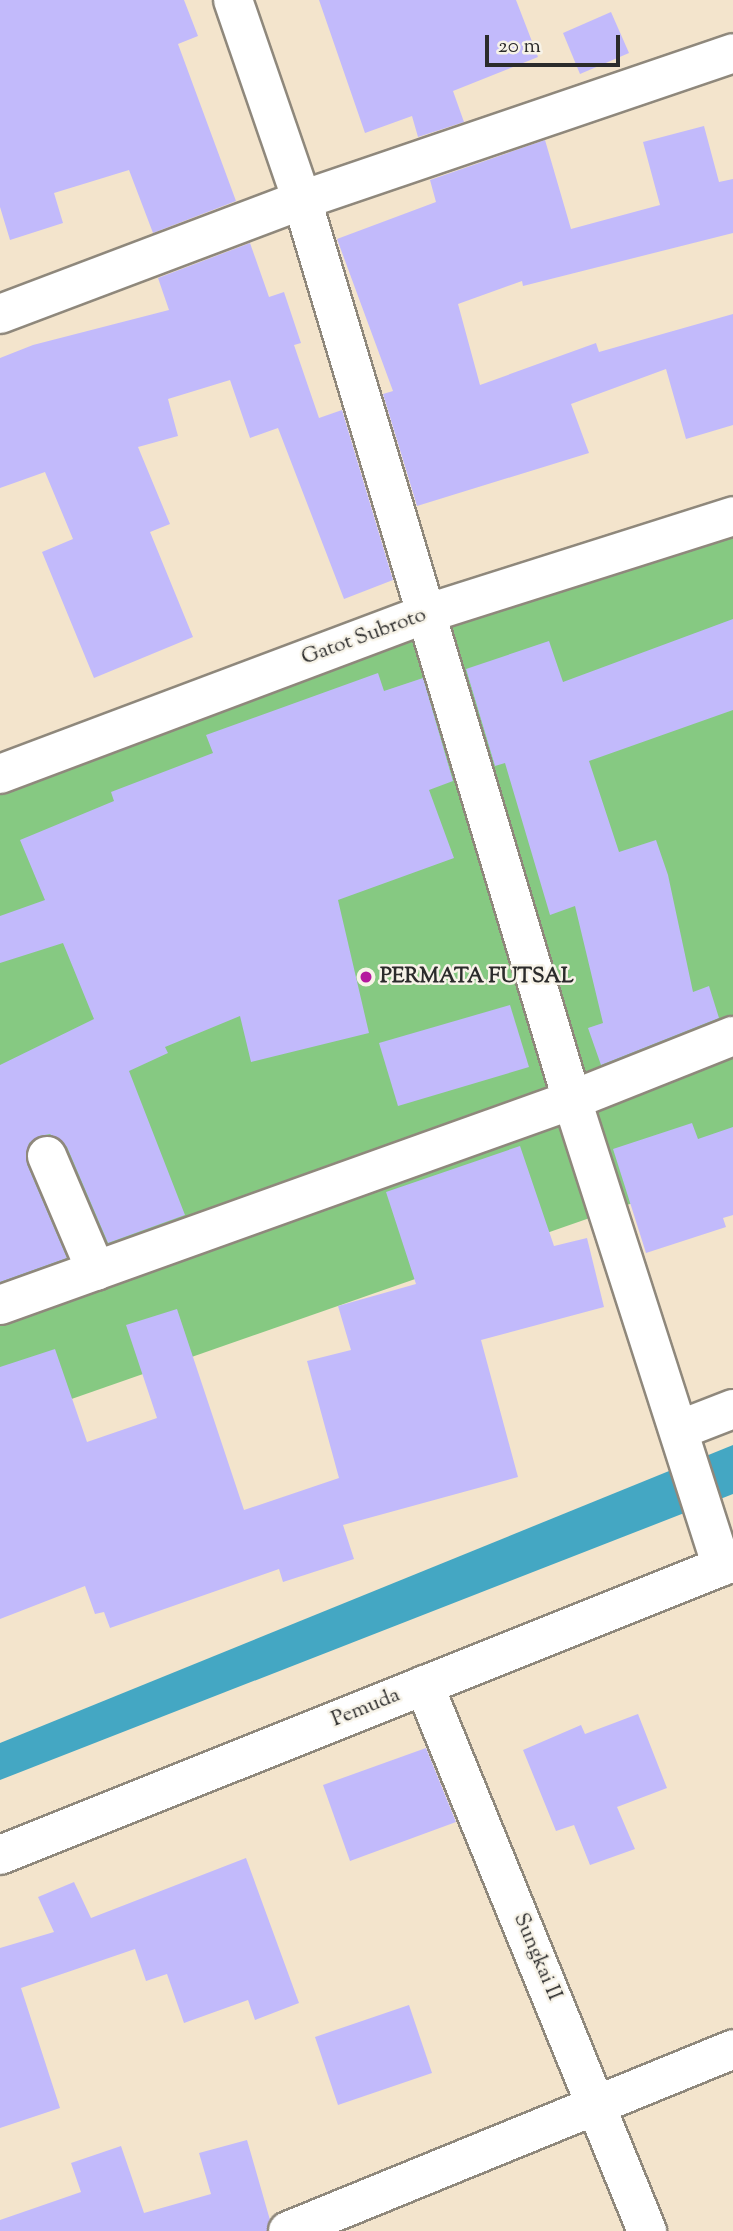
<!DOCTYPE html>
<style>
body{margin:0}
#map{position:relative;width:733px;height:2231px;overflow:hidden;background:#f3e4cc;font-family:"Sorts Mill Goudy",serif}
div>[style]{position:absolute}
.green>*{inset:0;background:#86c982}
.water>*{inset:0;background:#44a7c3}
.building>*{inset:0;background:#c2bafb}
.roads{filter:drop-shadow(2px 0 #8f887c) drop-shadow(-2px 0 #8f887c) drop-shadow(0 2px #8f887c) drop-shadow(0 -2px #8f887c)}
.minor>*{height:38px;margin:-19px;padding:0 19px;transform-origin:19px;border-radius:19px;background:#fff}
.dots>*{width:19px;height:19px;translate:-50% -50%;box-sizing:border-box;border:4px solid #f7f3e8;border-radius:50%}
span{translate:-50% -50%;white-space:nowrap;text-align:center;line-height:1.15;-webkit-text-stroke:5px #f7f3e8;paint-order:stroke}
.street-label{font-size:21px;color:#2b2b2b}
.poi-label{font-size:21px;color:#2b2b2b;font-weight:700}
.left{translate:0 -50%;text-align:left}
.scale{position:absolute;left:485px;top:35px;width:135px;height:32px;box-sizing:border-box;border:4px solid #2b2b2b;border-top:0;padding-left:9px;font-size:21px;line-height:24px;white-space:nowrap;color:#2b2b2b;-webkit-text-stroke:5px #f7f3e8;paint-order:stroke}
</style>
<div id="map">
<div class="green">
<i style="clip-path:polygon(733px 529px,733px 1168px,0 1424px,0 785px)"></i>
</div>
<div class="water">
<i style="clip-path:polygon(733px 1445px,733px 1494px,0 1780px,0 1743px)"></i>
</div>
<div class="building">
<i style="clip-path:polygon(0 0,184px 0,198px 36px,178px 44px,236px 201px,153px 233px,129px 170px,54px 193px,63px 223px,10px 240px,0 207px)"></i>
<i style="clip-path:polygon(319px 0,516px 0,538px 57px,453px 91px,464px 122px,418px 137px,412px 116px,365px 133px)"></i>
<i style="clip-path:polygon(611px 12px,629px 53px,580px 74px,563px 33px)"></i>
<i style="clip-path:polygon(704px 126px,719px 182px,733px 179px,733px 233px,523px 286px,522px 281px,458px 304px,480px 385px,596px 343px,599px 352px,733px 314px,733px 425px,686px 439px,666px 369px,571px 404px,589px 453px,417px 506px,383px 394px,393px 391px,337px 239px,436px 202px,430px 180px,545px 140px,571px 229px,660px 205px,643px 142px)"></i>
<i style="clip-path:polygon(250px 243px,269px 297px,284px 292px,301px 343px,294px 345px,319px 418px,342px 410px,393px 580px,344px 599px,278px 428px,250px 438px,230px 380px,168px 399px,178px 436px,138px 447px,170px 524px,150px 532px,193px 637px,94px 678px,42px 552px,73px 539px,45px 472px,0 488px,0 358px,33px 345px,169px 310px,158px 278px)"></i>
<i style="clip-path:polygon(733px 619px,733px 710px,589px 761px,619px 852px,656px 840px,668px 875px,693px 992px,709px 986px,719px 1018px,601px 1065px,588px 1028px,603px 1023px,575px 906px,550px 915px,505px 763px,495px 766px,466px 669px,549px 641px,563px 682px)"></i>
<i style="clip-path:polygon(378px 673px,384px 691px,423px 678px,453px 781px,429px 790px,454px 858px,338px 900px,369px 1033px,251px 1062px,240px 1016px,165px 1047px,168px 1053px,129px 1071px,185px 1215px,108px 1243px,67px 1147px,50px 1134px,39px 1136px,29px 1143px,27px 1164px,67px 1258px,0 1282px,0 1065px,94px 1019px,63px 943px,0 963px,0 916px,45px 900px,20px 840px,114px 801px,111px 792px,213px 753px,206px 735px)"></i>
<i style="clip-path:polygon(510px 1005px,529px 1067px,398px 1106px,379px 1043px)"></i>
<i style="clip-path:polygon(692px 1123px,698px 1139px,733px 1127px,733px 1215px,723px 1218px,726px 1227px,646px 1253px,613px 1149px)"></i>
<i style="clip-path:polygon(520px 1146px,554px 1246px,587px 1238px,604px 1307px,481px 1340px,518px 1477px,343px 1525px,354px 1559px,283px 1582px,279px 1569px,110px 1628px,104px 1612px,95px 1614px,85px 1586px,0 1619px,0 1367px,55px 1349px,87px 1442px,157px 1418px,126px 1325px,177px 1309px,244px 1510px,339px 1478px,307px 1361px,351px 1350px,338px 1306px,416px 1284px,386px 1192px)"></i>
<i style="clip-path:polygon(638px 1714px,667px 1788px,617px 1807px,635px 1849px,590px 1865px,574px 1825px,556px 1831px,523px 1750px,581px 1725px,585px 1734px)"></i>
<i style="clip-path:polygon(426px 1748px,456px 1822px,350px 1861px,323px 1785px)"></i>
<i style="clip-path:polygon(246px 1858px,299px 2003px,255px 2020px,248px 2000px,184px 2023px,167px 1974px,146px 1981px,135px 1949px,21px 1988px,60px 2108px,0 2128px,0 1948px,54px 1932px,38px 1897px,74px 1882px,91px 1918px)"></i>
<i style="clip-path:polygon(409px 2005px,432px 2073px,338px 2105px,315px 2037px)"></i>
<i style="clip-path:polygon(247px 2140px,270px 2220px,267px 2231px,0 2231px,0 2220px,81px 2192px,71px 2163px,121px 2146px,144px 2213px,211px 2194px,199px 2153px)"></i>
</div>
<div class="roads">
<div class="minor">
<i style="left:233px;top:0;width:212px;rotate:71deg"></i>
<i style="left:302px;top:200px;width:940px;rotate:73.3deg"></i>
<i style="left:572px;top:1100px;width:490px;rotate:72.2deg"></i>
<i style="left:0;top:314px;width:323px;rotate:-20.7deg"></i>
<i style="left:302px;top:200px;width:455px;rotate:-18.8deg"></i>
<i style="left:0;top:774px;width:457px;rotate:-20.6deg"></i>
<i style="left:428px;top:613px;width:320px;rotate:-17.6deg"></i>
<i style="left:47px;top:1156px;width:125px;rotate:66.9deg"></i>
<i style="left:0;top:1305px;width:608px;rotate:-19.72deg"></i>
<i style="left:572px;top:1100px;width:173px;rotate:-21.7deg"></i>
<i style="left:679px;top:1430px;width:58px;rotate:-21.3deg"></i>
<i style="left:424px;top:1685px;width:590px;rotate:67.78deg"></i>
<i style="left:0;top:1855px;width:789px;rotate:-21.79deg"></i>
<i style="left:288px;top:2231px;width:481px;rotate:-22.2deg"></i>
</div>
</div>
<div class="dots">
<i style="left:366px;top:977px;background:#b5179e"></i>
</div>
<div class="street-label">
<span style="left:364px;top:637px;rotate:-20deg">Gatot Subroto</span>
<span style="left:366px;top:1708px;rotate:-22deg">Pemuda</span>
<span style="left:537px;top:1957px;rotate:67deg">Sungkai II</span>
</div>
<div class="poi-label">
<span class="left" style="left:380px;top:977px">PERMATA FUTSAL</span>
</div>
<div class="scale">20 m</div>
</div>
